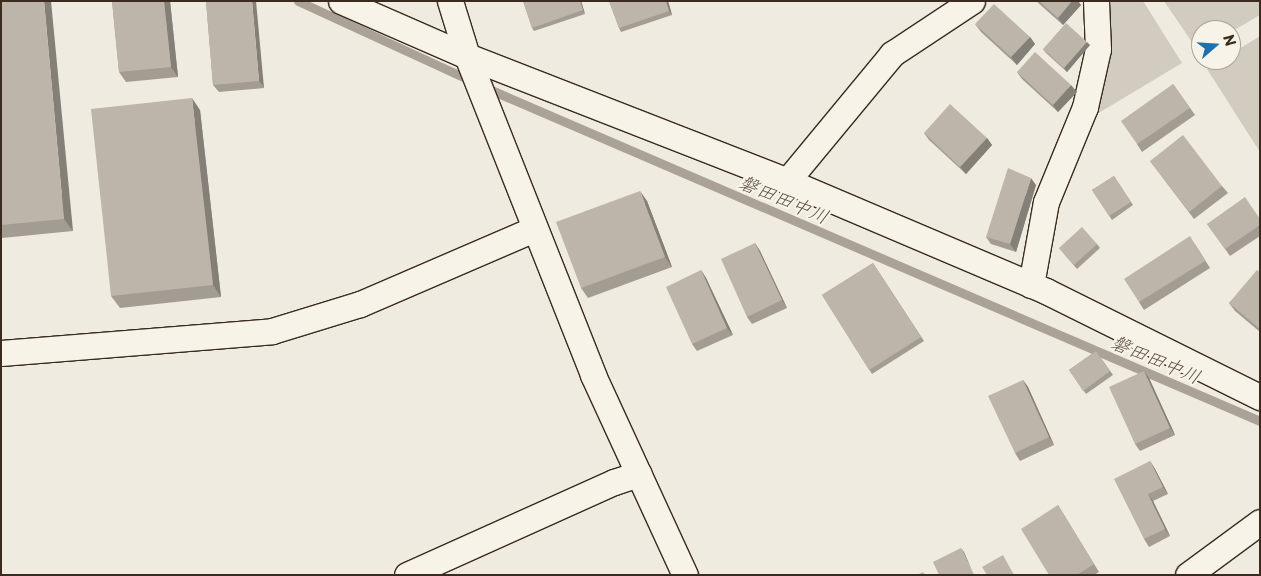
<!DOCTYPE html>
<meta charset="utf-8">
<style>
body{margin:0}
#map{position:relative;width:1261px;height:576px;overflow:hidden;background:#efebe0;font-family:"Playpen Sans","Klee One",sans-serif}
div>[style]{position:absolute}
.green>*{inset:0;background:#d1cbc0}
.stream>*{height:9px;margin:-4.5px;padding:0 4.5px;transform-origin:4.5px;border-radius:4.5px;background:#aaa296}
.roads{filter:drop-shadow(1px 0 #3b2a1e) drop-shadow(-1px 0 #3b2a1e) drop-shadow(0 1px #3b2a1e) drop-shadow(0 -1px #3b2a1e)}
.street>*{height:25px;margin:-12.5px;padding:0 12.5px;transform-origin:12.5px;border-radius:12.5px;background:#f7f3e8}
.wall>*{inset:0;background:#a39c92}
.shaded-wall>*{inset:0;background:#847f77}
.building>*{inset:0;background:#bdb5aa}
span{translate:-50% -50%;white-space:nowrap;text-align:center;line-height:1.15;-webkit-text-stroke:4.5px #f7f3e8;paint-order:stroke}
.water-label{font-size:19px;color:#625448;font-style:italic}
.frame{position:absolute;inset:0;border:2px solid #3b2a1e;pointer-events:none}
.north{position:absolute;left:1191px;top:20px;width:50px;height:50px;box-sizing:border-box;background:#f7f3e8;border:1px solid #aca397;border-radius:50%;rotate:71deg;font-size:14px;font-weight:700;line-height:20px;text-align:center;color:#3b2a1e}
.north::after{content:'';display:block;margin:auto;width:18px;height:22px;background:#1f6fb2;clip-path:polygon(50% 0,100% 100%,50% 72%,0 100%)}
</style>
<div id="map">
<div class="green">
<i style="clip-path:polygon(1096px 1px,1143px 1px,1182px 63px,1097px 114px)"></i>
<i style="clip-path:polygon(1164px 1px,1260px 1px,1260px 15px,1231px 32px,1201px 30px,1201px 49px,1198px 51px)"></i>
<i style="clip-path:polygon(1260px 36px,1260px 152px,1207px 69px,1222px 60px,1231px 60px,1231px 54px)"></i>
</div>
<div class="stream">
<i style="left:298px;top:1px;width:192px;rotate:24.7deg"></i>
<i style="left:484px;top:87px;width:845px;rotate:23.29deg"></i>
</div>
<div class="roads">
<div class="street">
<i style="left:341px;top:1px;width:137px;rotate:23.6deg"></i>
<i style="left:467px;top:56px;width:344px;rotate:21.3deg"></i>
<i style="left:787px;top:181px;width:281px;rotate:23deg"></i>
<i style="left:1046px;top:291px;width:239px;rotate:26.4deg"></i>
<i style="left:450px;top:1px;width:58px;rotate:72.8deg"></i>
<i style="left:467px;top:56px;width:343px;rotate:68.4deg"></i>
<i style="left:593px;top:375px;width:220px;rotate:65.3deg"></i>
<i style="left:787px;top:181px;width:165px;rotate:-50.4deg"></i>
<i style="left:892px;top:54px;width:96px;rotate:-33.5deg"></i>
<i style="left:1031px;top:285px;width:84px;rotate:-79.8deg"></i>
<i style="left:1046px;top:202px;width:103px;rotate:-67.7deg"></i>
<i style="left:1085px;top:107px;width:59px;rotate:-77.4deg"></i>
<i style="left:1098px;top:49px;width:48px;rotate:-92.4deg"></i>
<i style="left:1px;top:353px;width:272px;rotate:-4.6deg"></i>
<i style="left:272px;top:331px;width:92px;rotate:-17.1deg"></i>
<i style="left:360px;top:304px;width:189px;rotate:-23.3deg"></i>
<i style="left:407px;top:575px;width:227px;rotate:-24.2deg"></i>
<i style="left:614px;top:482px;width:26px;rotate:-18deg"></i>
<i style="left:1188px;top:575px;width:89px;rotate:-36.4deg"></i>
</div>
</div>
<div class="wall">
<i style="clip-path:polygon(1px 1px,73px 231px,2px 238px,1px 237px)"></i>
<i style="clip-path:polygon(112px 1px,170px 1px,178px 77px,126px 82px,119px 72px)"></i>
<i style="clip-path:polygon(206px 1px,264px 88px,219px 92px,213px 85px)"></i>
<i style="clip-path:polygon(523px 1px,581px 1px,585px 14px,534px 31px,532px 28px)"></i>
<i style="clip-path:polygon(609px 1px,668px 1px,672px 15px,621px 32px,619px 28px)"></i>
<i style="clip-path:polygon(1036px 1px,1078px 1px,1081px 5px,1063px 25px)"></i>
<i style="clip-path:polygon(975px 24px,1030px 37px,1035px 44px,1017px 65px,981px 32px)"></i>
<i style="clip-path:polygon(1090px 45px,1067px 72px,1046px 53px,1043px 49px)"></i>
<i style="clip-path:polygon(1017px 72px,1077px 92px,1058px 112px,1022px 79px)"></i>
<i style="clip-path:polygon(1173px 84px,1195px 115px,1142px 152px,1137px 144px)"></i>
<i style="clip-path:polygon(200px 110px,221px 297px,120px 308px,111px 296px)"></i>
<i style="clip-path:polygon(924px 133px,987px 138px,992px 145px,966px 174px,929px 140px)"></i>
<i style="clip-path:polygon(1150px 161px,1222px 186px,1228px 193px,1194px 219px)"></i>
<i style="clip-path:polygon(1114px 176px,1133px 205px,1112px 220px,1092px 190px)"></i>
<i style="clip-path:polygon(1036px 185px,1016px 252px,991px 244px,986px 237px)"></i>
<i style="clip-path:polygon(647px 201px,672px 267px,588px 298px,581px 288px)"></i>
<i style="clip-path:polygon(1260px 219px,1260px 236px,1230px 256px,1207px 224px)"></i>
<i style="clip-path:polygon(755px 243px,760px 251px,787px 308px,752px 324px,747px 317px)"></i>
<i style="clip-path:polygon(1097px 244px,1100px 248px,1077px 269px,1059px 248px)"></i>
<i style="clip-path:polygon(1195px 244px,1210px 268px,1144px 310px,1139px 302px)"></i>
<i style="clip-path:polygon(873px 263px,924px 341px,872px 374px,822px 295px)"></i>
<i style="clip-path:polygon(701px 270px,706px 278px,733px 335px,697px 351px,692px 344px)"></i>
<i style="clip-path:polygon(1260px 272px,1260px 332px,1235px 311px,1229px 303px)"></i>
<i style="clip-path:polygon(1096px 351px,1113px 375px,1086px 394px,1069px 370px)"></i>
<i style="clip-path:polygon(1144px 371px,1149px 378px,1175px 435px,1140px 451px,1135px 444px)"></i>
<i style="clip-path:polygon(1023px 380px,1028px 387px,1054px 445px,1020px 461px,1015px 453px)"></i>
<i style="clip-path:polygon(1150px 461px,1155px 469px,1168px 494px,1153px 501px,1170px 536px,1149px 547px,1144px 539px)"></i>
<i style="clip-path:polygon(1058px 505px,1099px 572px,1094px 575px,1049px 575px)"></i>
</div>
<div class="shaded-wall">
<i style="clip-path:polygon(44px 1px,51px 1px,73px 231px,64px 219px)"></i>
<i style="clip-path:polygon(164px 1px,170px 1px,178px 77px,171px 67px)"></i>
<i style="clip-path:polygon(252px 1px,256px 1px,264px 88px,259px 81px)"></i>
<i style="clip-path:polygon(580px 1px,581px 1px,585px 14px,583px 10px)"></i>
<i style="clip-path:polygon(666px 1px,668px 1px,672px 15px,669px 11px)"></i>
<i style="clip-path:polygon(1072px 1px,1078px 1px,1081px 5px,1063px 25px,1058px 18px)"></i>
<i style="clip-path:polygon(1030px 37px,1035px 44px,1017px 65px,1011px 57px)"></i>
<i style="clip-path:polygon(1087px 42px,1090px 45px,1067px 72px,1064px 68px)"></i>
<i style="clip-path:polygon(1071px 85px,1077px 92px,1058px 112px,1053px 105px)"></i>
<i style="clip-path:polygon(192px 98px,200px 110px,221px 297px,213px 285px)"></i>
<i style="clip-path:polygon(987px 138px,992px 145px,966px 174px,960px 167px)"></i>
<i style="clip-path:polygon(1031px 178px,1036px 185px,1016px 252px,1010px 244px)"></i>
<i style="clip-path:polygon(640px 191px,647px 201px,672px 267px,665px 257px)"></i>
<i style="clip-path:polygon(755px 243px,760px 251px,787px 308px,782px 300px)"></i>
<i style="clip-path:polygon(701px 270px,706px 278px,733px 335px,727px 328px)"></i>
<i style="clip-path:polygon(1144px 371px,1149px 378px,1175px 435px,1170px 428px)"></i>
<i style="clip-path:polygon(1023px 380px,1028px 387px,1054px 445px,1049px 437px)"></i>
<i style="clip-path:polygon(1150px 461px,1155px 469px,1168px 494px,1163px 487px)"></i>
<i style="clip-path:polygon(1148px 494px,1153px 501px,1170px 536px,1165px 529px)"></i>
<i style="clip-path:polygon(961px 548px,964px 552px,974px 575px)"></i>
</div>
<div class="building">
<i style="clip-path:polygon(1px 1px,44px 1px,64px 219px,1px 225px)"></i>
<i style="clip-path:polygon(112px 1px,164px 1px,171px 67px,119px 72px)"></i>
<i style="clip-path:polygon(206px 1px,252px 1px,259px 81px,213px 85px)"></i>
<i style="clip-path:polygon(523px 1px,580px 1px,583px 10px,532px 28px)"></i>
<i style="clip-path:polygon(609px 1px,666px 1px,669px 11px,619px 28px)"></i>
<i style="clip-path:polygon(1039px 1px,1072px 1px,1058px 18px)"></i>
<i style="clip-path:polygon(994px 4px,1030px 37px,1011px 57px,975px 24px)"></i>
<i style="clip-path:polygon(1066px 23px,1087px 42px,1064px 68px,1043px 49px)"></i>
<i style="clip-path:polygon(1035px 52px,1071px 85px,1053px 105px,1017px 72px)"></i>
<i style="clip-path:polygon(1173px 84px,1190px 108px,1137px 144px,1121px 121px)"></i>
<i style="clip-path:polygon(192px 98px,213px 285px,111px 296px,91px 109px)"></i>
<i style="clip-path:polygon(950px 104px,987px 138px,960px 167px,924px 133px)"></i>
<i style="clip-path:polygon(1183px 135px,1222px 186px,1189px 212px,1150px 161px)"></i>
<i style="clip-path:polygon(1008px 168px,1031px 178px,1010px 244px,986px 237px)"></i>
<i style="clip-path:polygon(1114px 176px,1131px 202px,1109px 216px,1092px 190px)"></i>
<i style="clip-path:polygon(640px 191px,665px 257px,581px 288px,556px 222px)"></i>
<i style="clip-path:polygon(1245px 197px,1260px 219px,1260px 225px,1225px 249px,1207px 224px)"></i>
<i style="clip-path:polygon(1082px 227px,1097px 244px,1074px 265px,1059px 248px)"></i>
<i style="clip-path:polygon(1190px 236px,1205px 261px,1139px 302px,1124px 279px)"></i>
<i style="clip-path:polygon(755px 243px,782px 300px,747px 317px,721px 259px)"></i>
<i style="clip-path:polygon(873px 263px,921px 337px,869px 370px,822px 295px)"></i>
<i style="clip-path:polygon(701px 270px,727px 328px,692px 344px,666px 287px)"></i>
<i style="clip-path:polygon(1257px 270px,1260px 272px,1260px 329px,1229px 303px)"></i>
<i style="clip-path:polygon(1096px 351px,1110px 371px,1083px 391px,1069px 370px)"></i>
<i style="clip-path:polygon(1144px 371px,1170px 428px,1135px 444px,1109px 387px)"></i>
<i style="clip-path:polygon(1023px 380px,1049px 437px,1015px 453px,988px 396px)"></i>
<i style="clip-path:polygon(1150px 461px,1163px 487px,1148px 494px,1165px 529px,1144px 539px,1114px 479px)"></i>
<i style="clip-path:polygon(1058px 505px,1094px 564px,1077px 575px,1049px 575px,1021px 529px)"></i>
<i style="clip-path:polygon(961px 548px,974px 575px,939px 575px,933px 562px)"></i>
<i style="clip-path:polygon(1003px 555px,1014px 575px,987px 575px,982px 567px)"></i>
<i style="clip-path:polygon(923px 572px,925px 575px,917px 575px)"></i>
</div>
<div class="water-label">
<span style="left:784px;top:199px;rotate:23deg">磐田田中川</span>
<span style="left:1156px;top:359px;rotate:23deg">磐田田中川</span>
</div>
<div class="frame"></div>
<div class="north">N</div>
</div>
